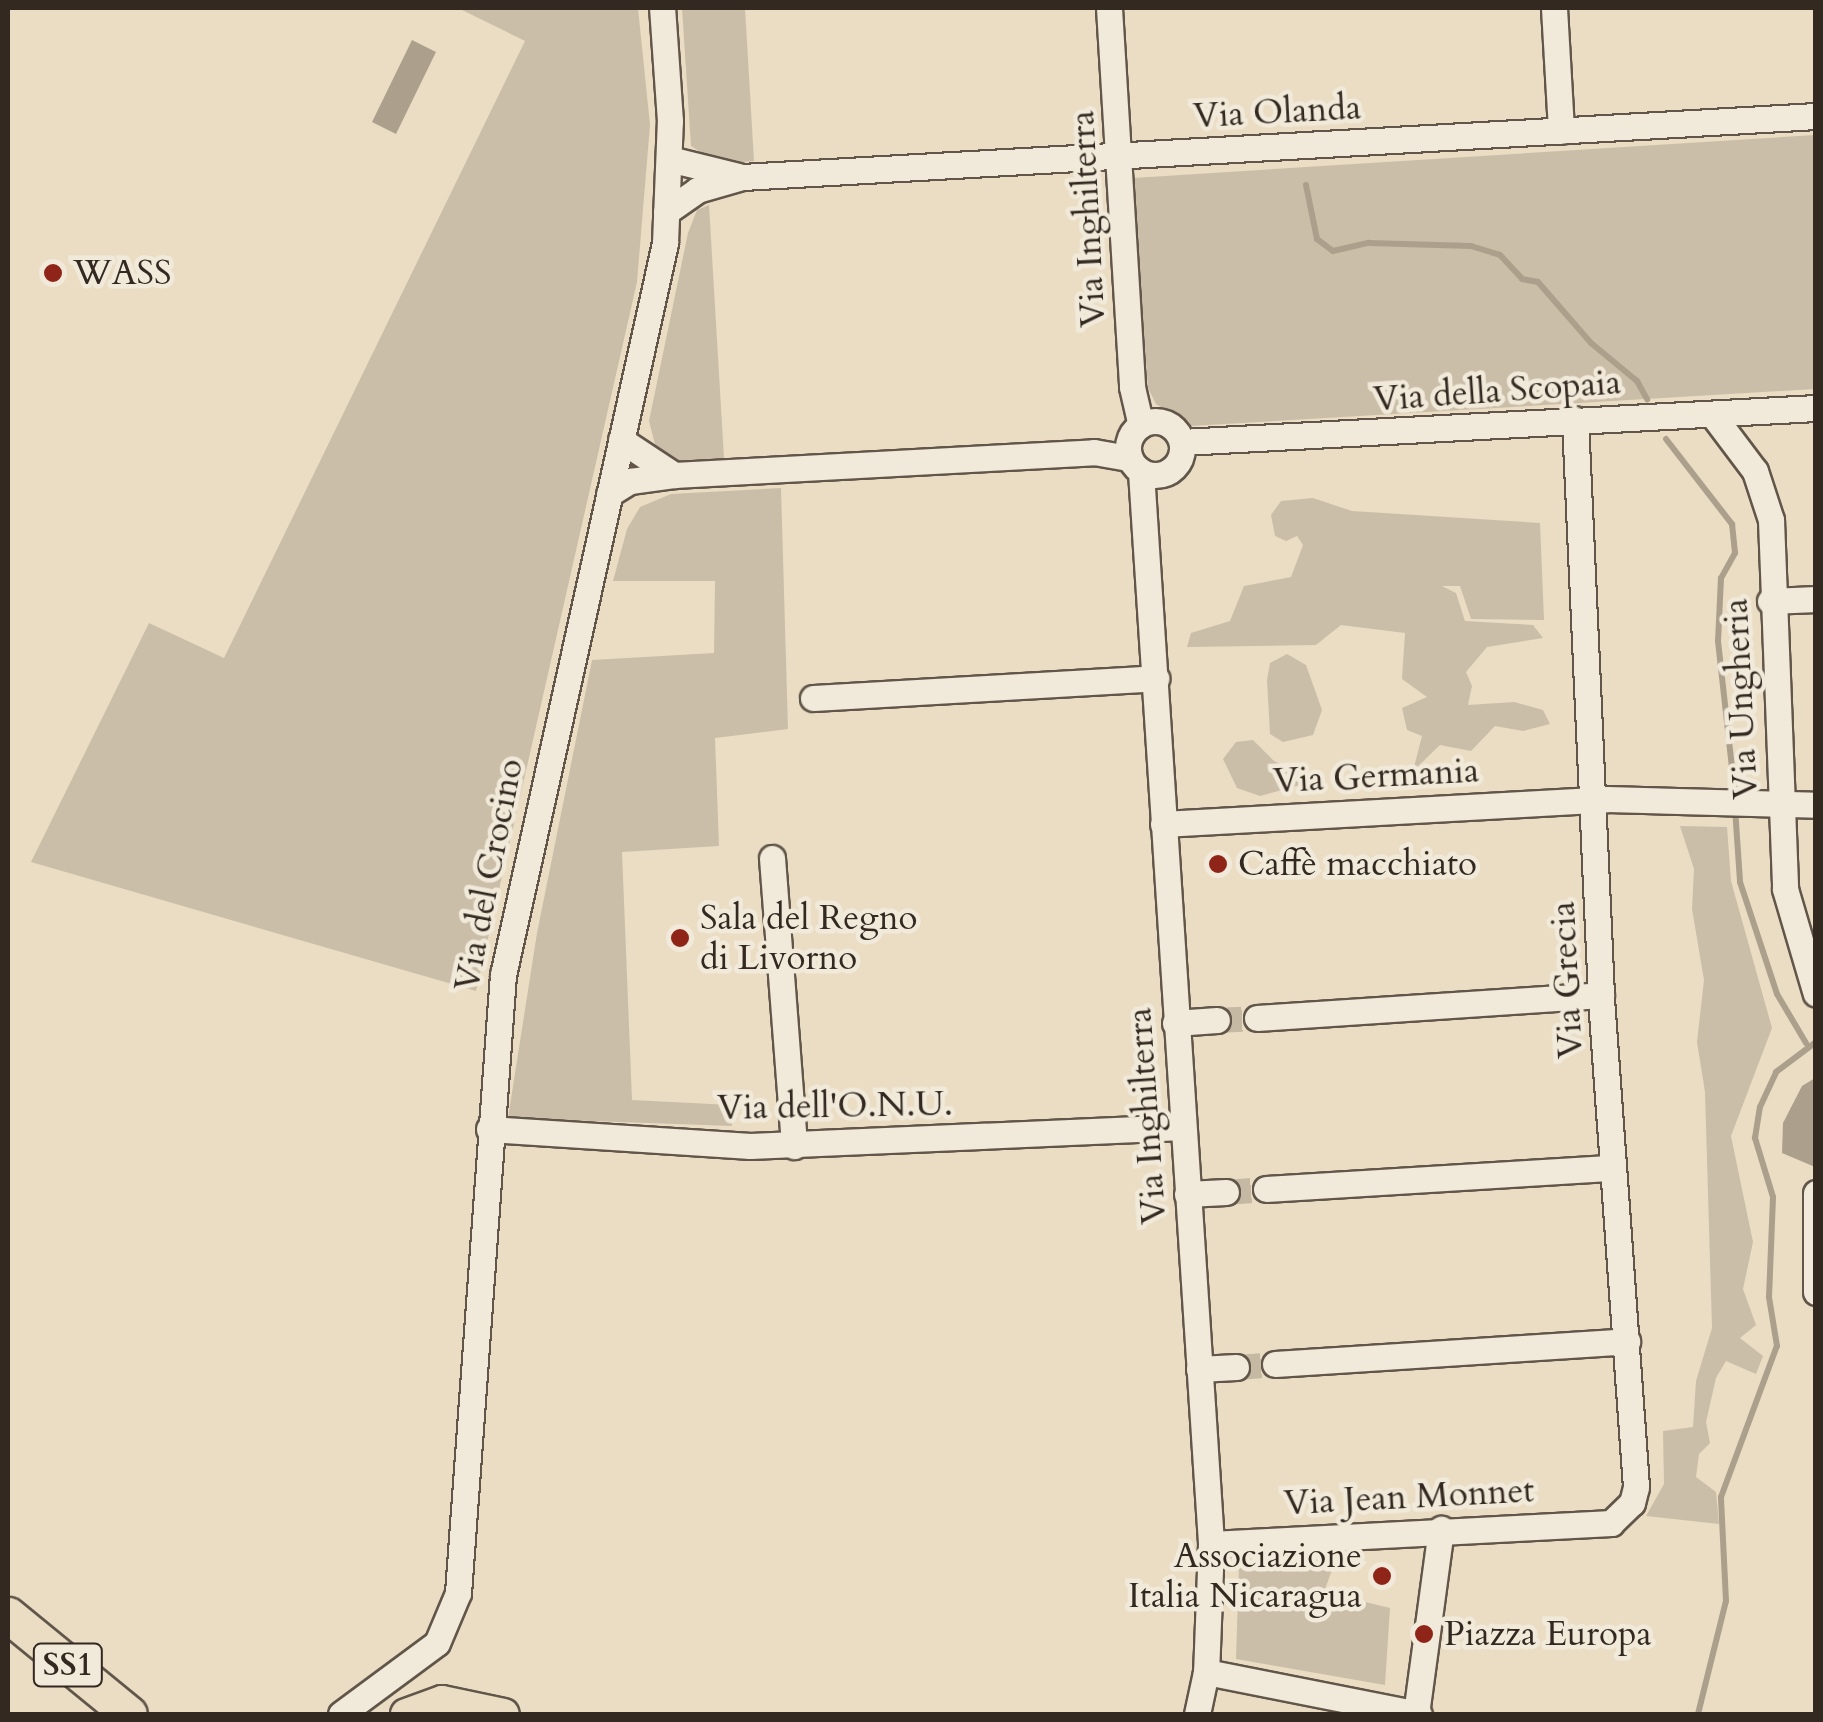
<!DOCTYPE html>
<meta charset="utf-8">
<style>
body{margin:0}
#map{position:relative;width:1823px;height:1722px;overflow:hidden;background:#eaddc4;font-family:Cardo,serif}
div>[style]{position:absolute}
.green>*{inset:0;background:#cbbea8}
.water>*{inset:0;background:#aca08c}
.stream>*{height:6px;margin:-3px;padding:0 3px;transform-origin:3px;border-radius:3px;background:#aca08c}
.minor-tunnel>*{height:25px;margin-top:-12.5px;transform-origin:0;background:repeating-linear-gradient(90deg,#c5b9a3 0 25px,transparent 0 37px)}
.roads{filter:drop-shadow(2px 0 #615649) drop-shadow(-2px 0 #615649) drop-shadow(0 2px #615649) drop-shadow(0 -2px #615649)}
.minor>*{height:25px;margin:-12.5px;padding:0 12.5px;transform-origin:12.5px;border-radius:12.5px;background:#f1e9d9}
.minor>.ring{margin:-12.5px;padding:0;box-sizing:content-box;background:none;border:25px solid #f1e9d9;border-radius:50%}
.major>*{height:30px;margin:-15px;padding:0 15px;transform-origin:15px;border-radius:15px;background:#eaddc4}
.highway>*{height:35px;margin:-17.5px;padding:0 17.5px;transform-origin:17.5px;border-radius:17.5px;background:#eaddc4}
.dots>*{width:28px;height:28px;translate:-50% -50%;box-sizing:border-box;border:5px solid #f1e9d9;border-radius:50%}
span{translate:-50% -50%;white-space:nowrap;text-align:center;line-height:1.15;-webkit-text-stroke:9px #f1e9d9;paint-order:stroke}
.shield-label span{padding:2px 8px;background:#f1e9d9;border:2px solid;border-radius:8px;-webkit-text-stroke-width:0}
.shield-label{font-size:32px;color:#332920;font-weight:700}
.street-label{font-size:35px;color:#332920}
.poi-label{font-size:35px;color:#332920}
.left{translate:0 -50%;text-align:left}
.right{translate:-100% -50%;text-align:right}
.frame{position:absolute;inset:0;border:10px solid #332920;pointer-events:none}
</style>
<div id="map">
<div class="green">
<i style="clip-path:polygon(458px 8px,638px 8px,650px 125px,637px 282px,476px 991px,31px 862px,149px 623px,224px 658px,525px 41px)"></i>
<i style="clip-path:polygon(682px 8px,745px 8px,754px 161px,720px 164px,691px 146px)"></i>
<i style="clip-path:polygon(1815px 135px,1815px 389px,1191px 426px,1156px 404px,1148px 388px,1133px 178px)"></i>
<i style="clip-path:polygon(709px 205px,724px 458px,681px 464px,655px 444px,649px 421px,688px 233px,697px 210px)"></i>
<i style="clip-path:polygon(781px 488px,788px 729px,715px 738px,719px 846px,622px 852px,632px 1100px,731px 1105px,732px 1126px,508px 1118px,537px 933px,592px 660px,714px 653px,715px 581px,613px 581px,627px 529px,640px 507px,671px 494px)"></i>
<i style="clip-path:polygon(1313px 498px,1352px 511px,1540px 523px,1544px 620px,1471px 619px,1460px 586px,1442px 586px,1456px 593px,1465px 621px,1533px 625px,1543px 638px,1487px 647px,1466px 672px,1472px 686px,1468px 705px,1514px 702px,1543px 710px,1550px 724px,1523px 731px,1495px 726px,1471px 751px,1440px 745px,1413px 771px,1422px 736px,1407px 730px,1402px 708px,1427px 697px,1402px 679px,1405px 633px,1341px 625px,1316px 645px,1187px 647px,1191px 633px,1230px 621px,1244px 586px,1291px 577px,1303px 545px,1297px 536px,1286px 541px,1275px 536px,1271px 515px,1281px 501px)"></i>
<i style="clip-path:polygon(1287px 654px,1306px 665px,1322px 710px,1313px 735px,1283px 742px,1270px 734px,1267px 680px,1270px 663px)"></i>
<i style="clip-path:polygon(1253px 740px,1274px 761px,1299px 773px,1300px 785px,1260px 796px,1237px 788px,1223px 759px,1236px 742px)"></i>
<i style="clip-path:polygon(1680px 826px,1727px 827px,1731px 881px,1772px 1028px,1731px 1136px,1753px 1242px,1743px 1289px,1756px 1325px,1740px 1338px,1763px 1356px,1756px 1374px,1726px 1361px,1716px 1378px,1706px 1422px,1710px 1443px,1699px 1454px,1696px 1477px,1716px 1492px,1719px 1524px,1646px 1516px,1664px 1484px,1663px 1431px,1693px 1427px,1696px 1381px,1712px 1328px,1705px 1092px,1697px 1042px,1704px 980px,1692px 909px,1694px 869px)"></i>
<i style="clip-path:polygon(1336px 1559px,1324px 1592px,1390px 1608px,1385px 1685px,1236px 1659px,1239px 1566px)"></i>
</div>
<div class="water">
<i style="clip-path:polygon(412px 40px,436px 52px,396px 134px,372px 122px)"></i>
<i style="clip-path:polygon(1815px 1078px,1816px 1167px,1815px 1167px,1782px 1153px,1783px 1123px,1802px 1086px)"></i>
</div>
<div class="stream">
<i style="left:1306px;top:185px;width:55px;rotate:78.5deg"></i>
<i style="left:1317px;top:239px;width:20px;rotate:37deg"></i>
<i style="left:1333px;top:251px;width:37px;rotate:-13deg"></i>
<i style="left:1369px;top:243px;width:102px;rotate:1.7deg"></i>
<i style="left:1471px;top:246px;width:30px;rotate:17deg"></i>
<i style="left:1500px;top:255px;width:33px;rotate:47deg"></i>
<i style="left:1522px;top:279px;width:16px;rotate:11deg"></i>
<i style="left:1538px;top:282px;width:81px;rotate:49deg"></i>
<i style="left:1591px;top:343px;width:60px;rotate:39.6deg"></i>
<i style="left:1637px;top:381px;width:21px;rotate:61deg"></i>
<i style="left:1666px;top:439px;width:108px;rotate:52.2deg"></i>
<i style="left:1732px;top:524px;width:29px;rotate:84deg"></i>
<i style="left:1735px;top:553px;width:29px;rotate:119deg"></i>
<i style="left:1721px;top:578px;width:63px;rotate:92.7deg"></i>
<i style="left:1718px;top:641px;width:156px;rotate:83.7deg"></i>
<i style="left:1735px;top:808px;width:74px;rotate:86.1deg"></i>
<i style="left:1740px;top:882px;width:118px;rotate:71.7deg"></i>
<i style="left:1777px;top:994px;width:57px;rotate:59.4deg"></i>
<i style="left:1698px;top:1714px;width:116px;rotate:-76.1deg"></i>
<i style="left:1726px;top:1601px;width:104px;rotate:-92.8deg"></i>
<i style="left:1721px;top:1497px;width:161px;rotate:-69.7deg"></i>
<i style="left:1777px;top:1346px;width:50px;rotate:-99.3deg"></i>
<i style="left:1769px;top:1297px;width:100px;rotate:-87.7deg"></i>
<i style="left:1773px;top:1197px;width:62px;rotate:-107deg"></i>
<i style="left:1755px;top:1138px;width:31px;rotate:-81deg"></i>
<i style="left:1760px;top:1107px;width:38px;rotate:-65deg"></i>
<i style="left:1776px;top:1072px;width:50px;rotate:-36.9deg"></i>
</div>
<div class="minor-tunnel">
<i style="left:1217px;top:1020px;width:40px;rotate:-2.9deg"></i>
<i style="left:1226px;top:1192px;width:40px;rotate:-4.3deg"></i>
<i style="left:1236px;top:1367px;width:39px;rotate:-4deg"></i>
</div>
<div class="roads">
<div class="minor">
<i style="left:1109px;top:8px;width:380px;rotate:86.5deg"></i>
<i style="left:1132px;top:387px;width:39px;rotate:77deg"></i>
<i style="left:1554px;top:8px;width:123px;rotate:86.7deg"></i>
<i style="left:669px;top:159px;width:71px;rotate:13.8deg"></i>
<i style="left:666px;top:212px;width:38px;rotate:-35deg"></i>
<i style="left:697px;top:190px;width:47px;rotate:-16.1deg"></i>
<i style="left:742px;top:177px;width:1076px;rotate:-3.25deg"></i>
<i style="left:1712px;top:414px;width:71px;rotate:53deg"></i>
<i style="left:1755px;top:471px;width:52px;rotate:71.9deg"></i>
<i style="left:1771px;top:520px;width:369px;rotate:87.8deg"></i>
<i style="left:1785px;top:889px;width:109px;rotate:73.6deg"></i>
<i class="ring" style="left:1128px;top:421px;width:29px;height:29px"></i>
<i style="left:621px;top:440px;width:64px;rotate:33.4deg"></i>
<i style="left:1182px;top:442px;width:635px;rotate:-3.07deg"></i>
<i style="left:1141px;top:472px;width:1074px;rotate:86.26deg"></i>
<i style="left:1211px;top:1544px;width:128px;rotate:92.2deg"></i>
<i style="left:1206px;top:1672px;width:43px;rotate:102.1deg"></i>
<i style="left:609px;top:494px;width:25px;rotate:-32deg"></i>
<i style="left:630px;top:481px;width:44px;rotate:-7.8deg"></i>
<i style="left:674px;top:475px;width:421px;rotate:-3.1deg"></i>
<i style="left:1094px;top:452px;width:36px;rotate:10deg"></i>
<i style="left:1770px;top:601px;width:46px;rotate:-2.5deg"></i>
<i style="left:813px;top:698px;width:344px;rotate:-3.3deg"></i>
<i style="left:1163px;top:824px;width:445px;rotate:-3.2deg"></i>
<i style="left:1607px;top:799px;width:209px;rotate:1.6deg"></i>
<i style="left:772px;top:858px;width:289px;rotate:85.6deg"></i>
<i style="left:1257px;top:1018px;width:345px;rotate:-3.8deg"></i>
<i style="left:1175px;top:1023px;width:42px;rotate:-4.1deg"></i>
<i style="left:489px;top:1129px;width:262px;rotate:3.7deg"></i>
<i style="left:750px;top:1146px;width:433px;rotate:-2.5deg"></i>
<i style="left:1266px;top:1189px;width:347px;rotate:-3.5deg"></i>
<i style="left:1816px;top:1193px;width:99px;rotate:90deg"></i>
<i style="left:1187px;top:1194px;width:39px;rotate:-3deg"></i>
<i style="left:1275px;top:1364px;width:353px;rotate:-3.7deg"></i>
<i style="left:1199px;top:1369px;width:37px;rotate:-3deg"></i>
<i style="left:1211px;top:1544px;width:401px;rotate:-3deg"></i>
<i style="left:1611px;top:1523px;width:29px;rotate:-44deg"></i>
<i style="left:1632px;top:1503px;width:16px;rotate:-76deg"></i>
<i style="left:1636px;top:1487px;width:493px;rotate:-94.1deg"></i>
<i style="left:1601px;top:995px;width:576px;rotate:-92.59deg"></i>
<i style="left:1206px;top:1672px;width:217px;rotate:11.2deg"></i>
<i style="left:341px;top:1714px;width:119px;rotate:-36.5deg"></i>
<i style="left:437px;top:1643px;width:54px;rotate:-67.2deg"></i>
<i style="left:458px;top:1593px;width:620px;rotate:-85.84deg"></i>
<i style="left:503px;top:975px;width:750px;rotate:-77.52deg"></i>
<i style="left:665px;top:243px;width:122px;rotate:-87.7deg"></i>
<i style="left:670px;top:121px;width:113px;rotate:-94deg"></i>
<i style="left:1416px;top:1714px;width:187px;rotate:-82.3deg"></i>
</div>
<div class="major">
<i style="left:406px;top:1714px;width:38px;rotate:-20deg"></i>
<i style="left:442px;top:1701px;width:63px;rotate:11.8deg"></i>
</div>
<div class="highway">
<i style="left:8px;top:1615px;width:156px;rotate:39.3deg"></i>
</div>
</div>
<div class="dots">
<i style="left:53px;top:273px;background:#8f2418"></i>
<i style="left:1218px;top:864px;background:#8f2418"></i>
<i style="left:680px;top:938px;background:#8f2418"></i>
<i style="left:1382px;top:1576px;background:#8f2418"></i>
<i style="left:1424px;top:1634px;background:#8f2418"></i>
</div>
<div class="shield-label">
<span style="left:68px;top:1665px">SS1</span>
</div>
<div class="street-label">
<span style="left:1277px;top:112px;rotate:-3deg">Via Olanda</span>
<span style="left:1088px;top:219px;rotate:-93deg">Via Inghilterra</span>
<span style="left:1497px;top:391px;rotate:-4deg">Via della Scopaia</span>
<span style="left:1741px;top:699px;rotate:-93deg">Via Ungheria</span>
<span style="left:1376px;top:776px;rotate:-3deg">Via Germania</span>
<span style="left:489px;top:875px;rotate:-79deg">Via del Crocino</span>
<span style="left:1567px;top:980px;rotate:-93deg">Via Grecia</span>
<span style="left:835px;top:1106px;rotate:-1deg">Via dell'O.N.U.</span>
<span style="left:1147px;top:1116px;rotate:-94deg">Via Inghilterra</span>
<span style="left:1409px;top:1497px;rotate:-3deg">Via Jean Monnet</span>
</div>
<div class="poi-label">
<span class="left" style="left:73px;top:273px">WASS</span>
<span class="left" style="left:1238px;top:864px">Caffè macchiato</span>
<span class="left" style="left:700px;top:938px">Sala del Regno<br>di Livorno</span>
<span class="right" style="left:1362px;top:1576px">Associazione<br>Italia Nicaragua</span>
<span class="left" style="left:1444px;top:1634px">Piazza Europa</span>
</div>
<div class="frame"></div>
</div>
